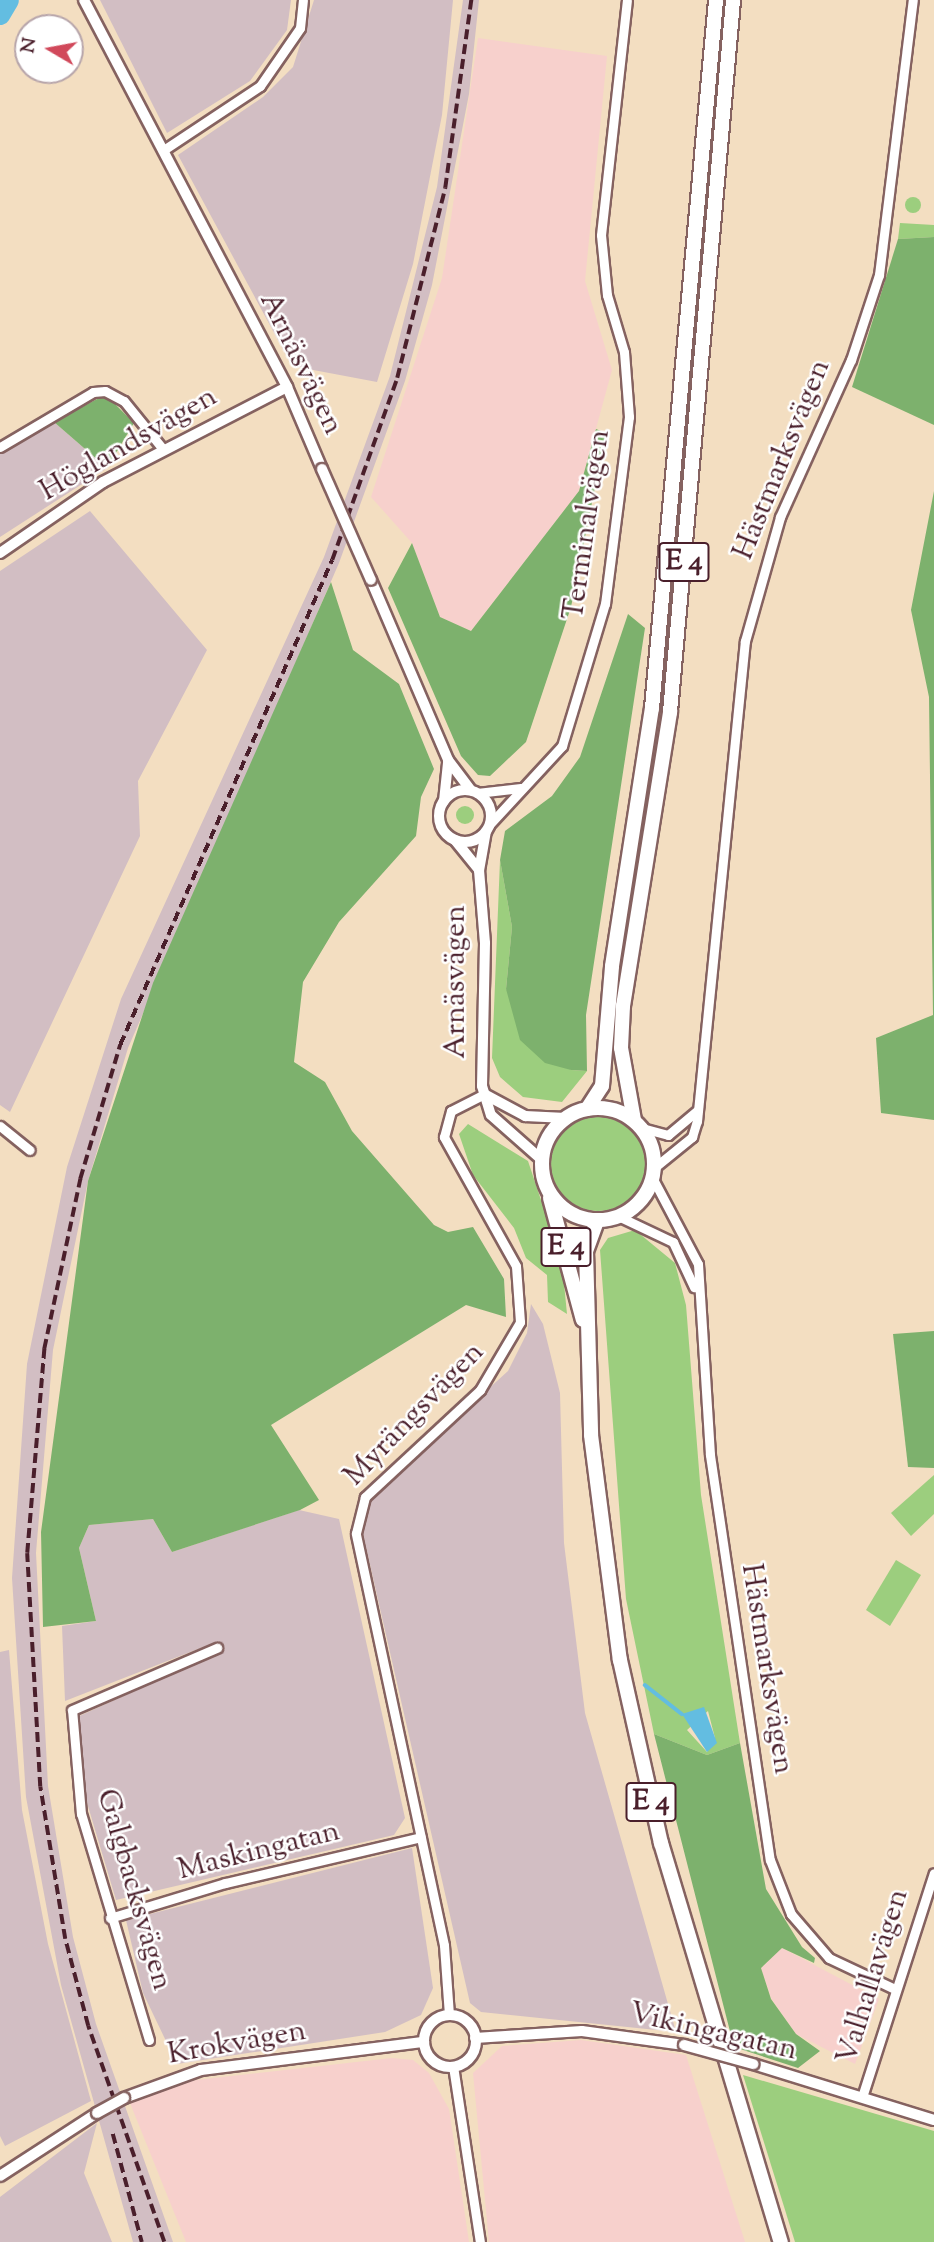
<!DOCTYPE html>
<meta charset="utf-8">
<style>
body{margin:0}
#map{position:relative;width:934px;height:2242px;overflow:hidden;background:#f3dec1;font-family:"Sorts Mill Goudy",serif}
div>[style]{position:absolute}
.built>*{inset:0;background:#f7d0cc}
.industrial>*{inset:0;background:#d2bec3}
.green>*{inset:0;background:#9cce7e}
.round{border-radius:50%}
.forest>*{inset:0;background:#7db16d}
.water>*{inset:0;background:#63bde1}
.stream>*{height:3.5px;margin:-1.75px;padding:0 1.75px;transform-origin:1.75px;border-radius:1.75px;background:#63bde1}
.river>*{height:19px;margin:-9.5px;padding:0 9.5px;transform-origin:9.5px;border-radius:9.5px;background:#63bde1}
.roads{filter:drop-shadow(2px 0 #856260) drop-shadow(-2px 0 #856260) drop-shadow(0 2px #856260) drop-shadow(0 -2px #856260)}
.minor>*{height:9px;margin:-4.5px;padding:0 4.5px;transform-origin:4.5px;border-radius:4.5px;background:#fff}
.tertiary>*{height:10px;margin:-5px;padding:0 5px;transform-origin:5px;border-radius:5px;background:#fff}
.tertiary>.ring{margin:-5px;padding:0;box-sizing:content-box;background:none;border:10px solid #fff;border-radius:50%}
.trunk>*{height:14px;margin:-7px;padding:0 7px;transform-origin:7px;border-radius:7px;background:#fff}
.trunk>.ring{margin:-7px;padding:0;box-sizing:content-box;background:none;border:14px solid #fff;border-radius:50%}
.rail>*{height:3.5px;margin-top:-1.75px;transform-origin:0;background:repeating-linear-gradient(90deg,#4a1f2b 0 10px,transparent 0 15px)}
.bridges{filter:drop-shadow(2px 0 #856260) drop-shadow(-2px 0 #856260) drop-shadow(0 2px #856260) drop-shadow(0 -2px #856260)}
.tertiary-bridge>*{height:10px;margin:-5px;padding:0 5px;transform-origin:5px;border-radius:5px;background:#fff}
span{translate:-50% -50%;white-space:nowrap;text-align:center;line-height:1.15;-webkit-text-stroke:5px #fff;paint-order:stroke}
.shield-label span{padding:2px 5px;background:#fff;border:2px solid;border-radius:5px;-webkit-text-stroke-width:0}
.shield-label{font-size:28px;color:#4a1f2b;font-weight:700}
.street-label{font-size:30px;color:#4a1f2b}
.north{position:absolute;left:14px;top:14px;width:70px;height:70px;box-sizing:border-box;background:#fff;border:2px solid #b7a5aa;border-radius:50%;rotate:280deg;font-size:19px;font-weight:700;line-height:28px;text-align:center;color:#4a1f2b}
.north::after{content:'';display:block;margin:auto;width:24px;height:32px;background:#d1495b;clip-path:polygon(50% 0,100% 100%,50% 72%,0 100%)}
</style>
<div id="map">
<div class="built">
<i style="clip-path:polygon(478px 38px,607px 56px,585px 281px,612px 370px,579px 491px,471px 631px,440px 617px,412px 543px,371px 497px,442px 278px)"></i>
<i style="clip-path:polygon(782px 1948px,879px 1999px,855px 2064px,796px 2034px,771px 1998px,761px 1968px)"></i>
<i style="clip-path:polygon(581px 2040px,686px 2055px,745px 2242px,489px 2242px,473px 2073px,502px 2046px)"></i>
<i style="clip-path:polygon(392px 2058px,413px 2060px,429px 2073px,449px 2109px,469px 2242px,186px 2242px,130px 2103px,179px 2082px)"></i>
</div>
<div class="industrial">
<i style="clip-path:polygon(100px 0,291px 0,287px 30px,250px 81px,167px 133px)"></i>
<i style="clip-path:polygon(314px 0,453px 0,442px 115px,413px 264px,377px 382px,292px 366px,178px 155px,263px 97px,293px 67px)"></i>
<i style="clip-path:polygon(463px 0,479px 0,469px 94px,432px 285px,405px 381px,339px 563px,128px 1048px,88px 1181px,53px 1350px,36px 1553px,48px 1786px,73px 1937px,96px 2024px,173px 2242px,133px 2242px,61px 1985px,26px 1797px,12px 1578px,27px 1364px,67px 1167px,121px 999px,324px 557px,390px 376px,437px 187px)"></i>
<i style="clip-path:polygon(54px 422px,107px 468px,0 537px,0 454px)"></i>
<i style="clip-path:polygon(90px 511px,207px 650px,138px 781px,140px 836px,10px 1112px,0 1105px,0 571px)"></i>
<i style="clip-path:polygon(531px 1304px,543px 1324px,560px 1393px,564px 1543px,585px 1713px,676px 2032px,481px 2012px,470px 2003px,363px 1534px,373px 1494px,508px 1371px,527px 1333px)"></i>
<i style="clip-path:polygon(299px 1510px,339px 1519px,405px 1818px,394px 1835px,116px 1900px,79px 1776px,77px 1717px,221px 1652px,216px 1642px,65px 1701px,62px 1626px,96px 1621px,79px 1548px,89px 1525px,153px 1519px,172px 1552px)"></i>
<i style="clip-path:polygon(9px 1650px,22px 1810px,48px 1944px,91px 2101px,5px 2146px,0 2136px,0 1652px)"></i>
<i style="clip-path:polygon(412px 1848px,433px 1988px,421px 2015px,385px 2032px,177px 2064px,143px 1993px,126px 1920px)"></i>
<i style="clip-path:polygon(97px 2123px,84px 2173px,112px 2242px,0 2242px,0 2197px)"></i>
</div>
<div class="green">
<i class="round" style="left:905px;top:197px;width:16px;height:16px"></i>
<i style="clip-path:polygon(900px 223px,934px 225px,934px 237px,898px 239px)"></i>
<i class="round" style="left:456px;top:806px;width:18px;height:18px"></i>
<i style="clip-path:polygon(500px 860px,512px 927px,506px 989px,571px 1070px,587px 1071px,562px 1102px,523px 1097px,500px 1077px,492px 1058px)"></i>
<i class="round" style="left:551px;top:1117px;width:94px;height:94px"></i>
<i style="clip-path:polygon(468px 1124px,528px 1161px,562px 1263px,567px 1314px,548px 1302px,547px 1275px,526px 1258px,514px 1228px,473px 1175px,459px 1134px)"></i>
<i style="clip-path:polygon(evenodd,635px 1230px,675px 1263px,686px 1305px,701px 1495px,740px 1743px,707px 1755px,654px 1734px,626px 1599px,600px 1250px,608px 1238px,635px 1230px,708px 1711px,715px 1738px,707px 1752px,687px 1730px,708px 1711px)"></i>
<i style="clip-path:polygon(934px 1475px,934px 1514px,911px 1536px,891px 1513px)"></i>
<i style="clip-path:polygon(896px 1560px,921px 1575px,890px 1626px,866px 1610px)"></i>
<i style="clip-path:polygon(743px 2075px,934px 2131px,934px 2242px,795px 2242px)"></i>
</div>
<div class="forest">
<i style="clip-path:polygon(934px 237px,934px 425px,852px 387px,898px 239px)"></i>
<i style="clip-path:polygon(99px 398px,109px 398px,134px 423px,107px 468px,54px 422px)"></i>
<i style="clip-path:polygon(596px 429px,606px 433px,571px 607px,526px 742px,490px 776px,478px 775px,461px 756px,388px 588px,412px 543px,440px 617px,471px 631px,579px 491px)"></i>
<i style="clip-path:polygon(934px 491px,934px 1120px,881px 1113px,876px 1038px,933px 1015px,929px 697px,911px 610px)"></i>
<i style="clip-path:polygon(331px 582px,353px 650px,399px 684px,434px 769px,421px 797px,416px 836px,339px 922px,303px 982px,294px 1062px,325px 1082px,352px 1131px,434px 1225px,448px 1232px,473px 1227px,504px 1279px,506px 1317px,466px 1305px,271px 1425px,319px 1500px,300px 1510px,172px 1552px,153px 1519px,89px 1525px,79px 1548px,96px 1621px,43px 1627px,41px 1532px,88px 1181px,153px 983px)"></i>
<i style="clip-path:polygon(628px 614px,645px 628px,586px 1015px,587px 1071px,571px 1070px,545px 1063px,520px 1040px,506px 989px,512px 927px,500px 860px,505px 831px,552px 796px,580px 757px)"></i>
<i style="clip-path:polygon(934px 1331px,934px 1468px,908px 1467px,893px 1334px)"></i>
<i style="clip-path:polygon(654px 1734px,707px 1755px,740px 1743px,766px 1889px,802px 1947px,815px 1958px,814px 1963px,782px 1948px,761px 1968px,771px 1999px,796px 2034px,820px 2051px,798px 2068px,734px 2047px)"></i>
</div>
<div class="water">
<i style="clip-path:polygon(704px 1707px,717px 1743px,707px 1752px,682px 1714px)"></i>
</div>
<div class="stream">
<i style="left:645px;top:1685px;width:47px;rotate:38.1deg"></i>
</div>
<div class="river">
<i style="left:0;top:15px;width:17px;rotate:-59deg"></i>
</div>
<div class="roads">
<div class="minor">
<i style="left:165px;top:149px;width:114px;rotate:-33.6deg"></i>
<i style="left:260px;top:86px;width:70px;rotate:-55.4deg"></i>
<i style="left:300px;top:28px;width:28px;rotate:-84deg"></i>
<i style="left:0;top:447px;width:108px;rotate:-30.6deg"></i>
<i style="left:93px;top:392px;width:12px;rotate:-5deg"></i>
<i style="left:105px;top:391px;width:21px;rotate:28deg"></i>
<i style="left:124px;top:401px;width:60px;rotate:51deg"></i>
<i style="left:477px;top:793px;width:44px;rotate:-6.5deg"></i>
<i style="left:489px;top:825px;width:108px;rotate:-47.3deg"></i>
<i style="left:562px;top:746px;width:148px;rotate:-73.2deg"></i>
<i style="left:605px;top:604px;width:189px;rotate:-82.7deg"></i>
<i style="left:629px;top:417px;width:65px;rotate:-94.4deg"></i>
<i style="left:624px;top:352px;width:59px;rotate:-106.6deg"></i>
<i style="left:607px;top:295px;width:60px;rotate:-95.7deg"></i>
<i style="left:601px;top:235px;width:236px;rotate:-83.7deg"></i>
<i style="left:0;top:1126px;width:38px;rotate:39deg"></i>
<i style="left:642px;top:1128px;width:27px;rotate:15deg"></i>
<i style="left:668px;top:1135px;width:39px;rotate:-40deg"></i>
<i style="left:655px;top:1167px;width:48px;rotate:-39deg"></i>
<i style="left:692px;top:1137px;width:17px;rotate:-73deg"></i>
<i style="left:697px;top:1121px;width:482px;rotate:-84.3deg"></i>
<i style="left:745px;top:641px;width:129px;rotate:-74.2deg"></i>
<i style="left:780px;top:517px;width:172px;rotate:-65.7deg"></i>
<i style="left:851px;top:360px;width:89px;rotate:-71.8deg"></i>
<i style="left:879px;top:275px;width:277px;rotate:-83deg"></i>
<i style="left:653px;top:1179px;width:96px;rotate:62.1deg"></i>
<i style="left:698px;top:1264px;width:191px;rotate:86.4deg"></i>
<i style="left:710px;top:1455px;width:409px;rotate:81.6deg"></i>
<i style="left:770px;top:1860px;width:58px;rotate:68.7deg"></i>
<i style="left:791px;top:1914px;width:58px;rotate:49.2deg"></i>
<i style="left:829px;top:1958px;width:73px;rotate:25.2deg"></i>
<i style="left:620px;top:1217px;width:59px;rotate:25.3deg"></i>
<i style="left:673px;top:1242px;width:50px;rotate:65deg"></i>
<i style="left:110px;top:1918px;width:120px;rotate:-16.9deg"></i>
<i style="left:225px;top:1883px;width:201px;rotate:-13.2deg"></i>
<i style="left:449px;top:2015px;width:70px;rotate:-94.1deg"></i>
<i style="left:444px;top:1945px;width:421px;rotate:-102.1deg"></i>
<i style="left:356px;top:1533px;width:37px;rotate:-76deg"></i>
<i style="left:365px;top:1497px;width:157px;rotate:-42.9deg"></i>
<i style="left:480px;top:1390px;width:79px;rotate:-59.5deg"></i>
<i style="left:520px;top:1322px;width:56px;rotate:-94.1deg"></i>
<i style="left:516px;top:1266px;width:148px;rotate:-119.2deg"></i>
<i style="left:444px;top:1137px;width:27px;rotate:-75deg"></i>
<i style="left:451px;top:1111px;width:37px;rotate:-27deg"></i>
<i style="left:149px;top:2040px;width:236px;rotate:-106.7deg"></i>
<i style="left:81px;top:1814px;width:104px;rotate:-94.9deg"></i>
<i style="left:72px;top:1710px;width:158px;rotate:-23.2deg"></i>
<i style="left:453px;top:2066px;width:178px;rotate:81.3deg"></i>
<i style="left:862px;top:2097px;width:235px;rotate:-72.2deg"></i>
</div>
<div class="tertiary">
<i style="left:84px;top:0;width:437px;rotate:62.3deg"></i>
<i style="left:287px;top:387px;width:89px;rotate:66.9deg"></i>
<i style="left:0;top:553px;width:125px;rotate:-34.6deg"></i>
<i style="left:103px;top:482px;width:207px;rotate:-27.3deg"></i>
<i style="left:371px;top:580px;width:196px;rotate:66.8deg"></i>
<i style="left:448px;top:760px;width:38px;rotate:53deg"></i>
<i class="ring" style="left:439px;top:790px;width:42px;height:42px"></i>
<i style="left:444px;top:801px;width:39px;rotate:-84deg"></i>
<i style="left:486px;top:831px;width:40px;rotate:100deg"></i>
<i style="left:479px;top:870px;width:73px;rotate:85.3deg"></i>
<i style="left:485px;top:943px;width:143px;rotate:91.2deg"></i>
<i style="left:482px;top:1086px;width:30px;rotate:73deg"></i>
<i style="left:491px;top:1115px;width:68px;rotate:41.4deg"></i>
<i style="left:455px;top:840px;width:38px;rotate:51deg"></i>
<i style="left:484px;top:1094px;width:47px;rotate:28.2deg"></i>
<i style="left:525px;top:1116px;width:41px;rotate:2.8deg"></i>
<i class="ring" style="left:424px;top:2015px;width:42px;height:42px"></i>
<i style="left:475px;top:2038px;width:107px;rotate:-3.7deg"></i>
<i style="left:582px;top:2031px;width:103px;rotate:7.8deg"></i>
<i style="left:753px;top:2064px;width:189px;rotate:17.2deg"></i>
<i style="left:124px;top:2098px;width:82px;rotate:-20deg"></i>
<i style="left:201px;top:2070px;width:225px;rotate:-7.2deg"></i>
<i style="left:0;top:2176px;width:116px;rotate:-33deg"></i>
</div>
<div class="trunk">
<i class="ring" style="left:542px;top:1108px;width:98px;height:98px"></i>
<i style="left:587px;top:1109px;width:27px;rotate:-57deg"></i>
<i style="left:602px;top:1086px;width:120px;rotate:-85.2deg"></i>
<i style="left:612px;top:966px;width:261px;rotate:-81.2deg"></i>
<i style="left:652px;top:708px;width:711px;rotate:-84.83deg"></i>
<i style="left:634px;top:1120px;width:73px;rotate:-100.2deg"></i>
<i style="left:621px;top:1048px;width:42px;rotate:-87.3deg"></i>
<i style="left:623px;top:1006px;width:298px;rotate:-80.9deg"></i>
<i style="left:670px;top:712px;width:715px;rotate:-84.94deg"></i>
<i style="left:550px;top:1198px;width:126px;rotate:74.9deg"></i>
<i style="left:597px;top:1221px;width:32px;rotate:110deg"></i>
<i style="left:586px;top:1251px;width:184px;rotate:88.4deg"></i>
<i style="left:591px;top:1435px;width:227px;rotate:82.7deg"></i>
<i style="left:620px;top:1660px;width:188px;rotate:77.4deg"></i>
<i style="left:661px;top:1843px;width:417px;rotate:73.3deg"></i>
</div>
</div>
<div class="rail">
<i style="left:113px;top:2134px;width:112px;rotate:75deg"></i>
<i style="left:164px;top:2242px;width:229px;rotate:-109.4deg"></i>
<i style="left:88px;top:2026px;width:90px;rotate:-104.8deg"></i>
<i style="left:65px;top:1939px;width:154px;rotate:-99.3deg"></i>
<i style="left:40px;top:1787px;width:234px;rotate:-93.2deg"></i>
<i style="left:27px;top:1553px;width:205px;rotate:-85.2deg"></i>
<i style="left:44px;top:1349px;width:174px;rotate:-78deg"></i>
<i style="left:80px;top:1179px;width:140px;rotate:-73.4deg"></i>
<i style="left:120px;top:1045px;width:529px;rotate:-66.39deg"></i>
<i style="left:332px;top:560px;width:193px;rotate:-70.3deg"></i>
<i style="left:397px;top:378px;width:196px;rotate:-75.8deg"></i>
<i style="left:445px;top:188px;width:190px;rotate:-82.1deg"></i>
</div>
<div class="bridges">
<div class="tertiary-bridge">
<i style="left:322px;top:469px;width:121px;rotate:66.2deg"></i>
<i style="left:684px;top:2045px;width:72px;rotate:15.4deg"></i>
<i style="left:97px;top:2113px;width:31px;rotate:-29deg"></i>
</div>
</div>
<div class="shield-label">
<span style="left:684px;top:562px">E 4</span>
<span style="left:566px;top:1247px">E 4</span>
<span style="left:651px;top:1802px">E 4</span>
</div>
<div class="street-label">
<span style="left:300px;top:364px;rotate:64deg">Arnäsvägen</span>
<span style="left:129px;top:445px;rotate:-30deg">Höglandsvägen</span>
<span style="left:783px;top:460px;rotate:-68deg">Hästmarksvägen</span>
<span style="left:588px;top:525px;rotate:-82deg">Terminalvägen</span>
<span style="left:457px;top:982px;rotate:-90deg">Arnäsvägen</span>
<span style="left:415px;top:1415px;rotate:-46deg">Myrängsvägen</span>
<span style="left:766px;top:1669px;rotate:81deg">Hästmarksvägen</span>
<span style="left:259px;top:1852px;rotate:-14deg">Maskingatan</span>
<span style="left:133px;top:1890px;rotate:74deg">Galgbacksvägen</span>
<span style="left:874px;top:1977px;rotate:-73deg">Valhallavägen</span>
<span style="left:713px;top:2033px;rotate:13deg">Vikingagatan</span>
<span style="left:237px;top:2044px;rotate:-10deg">Krokvägen</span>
</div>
<div class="north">N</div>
</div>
